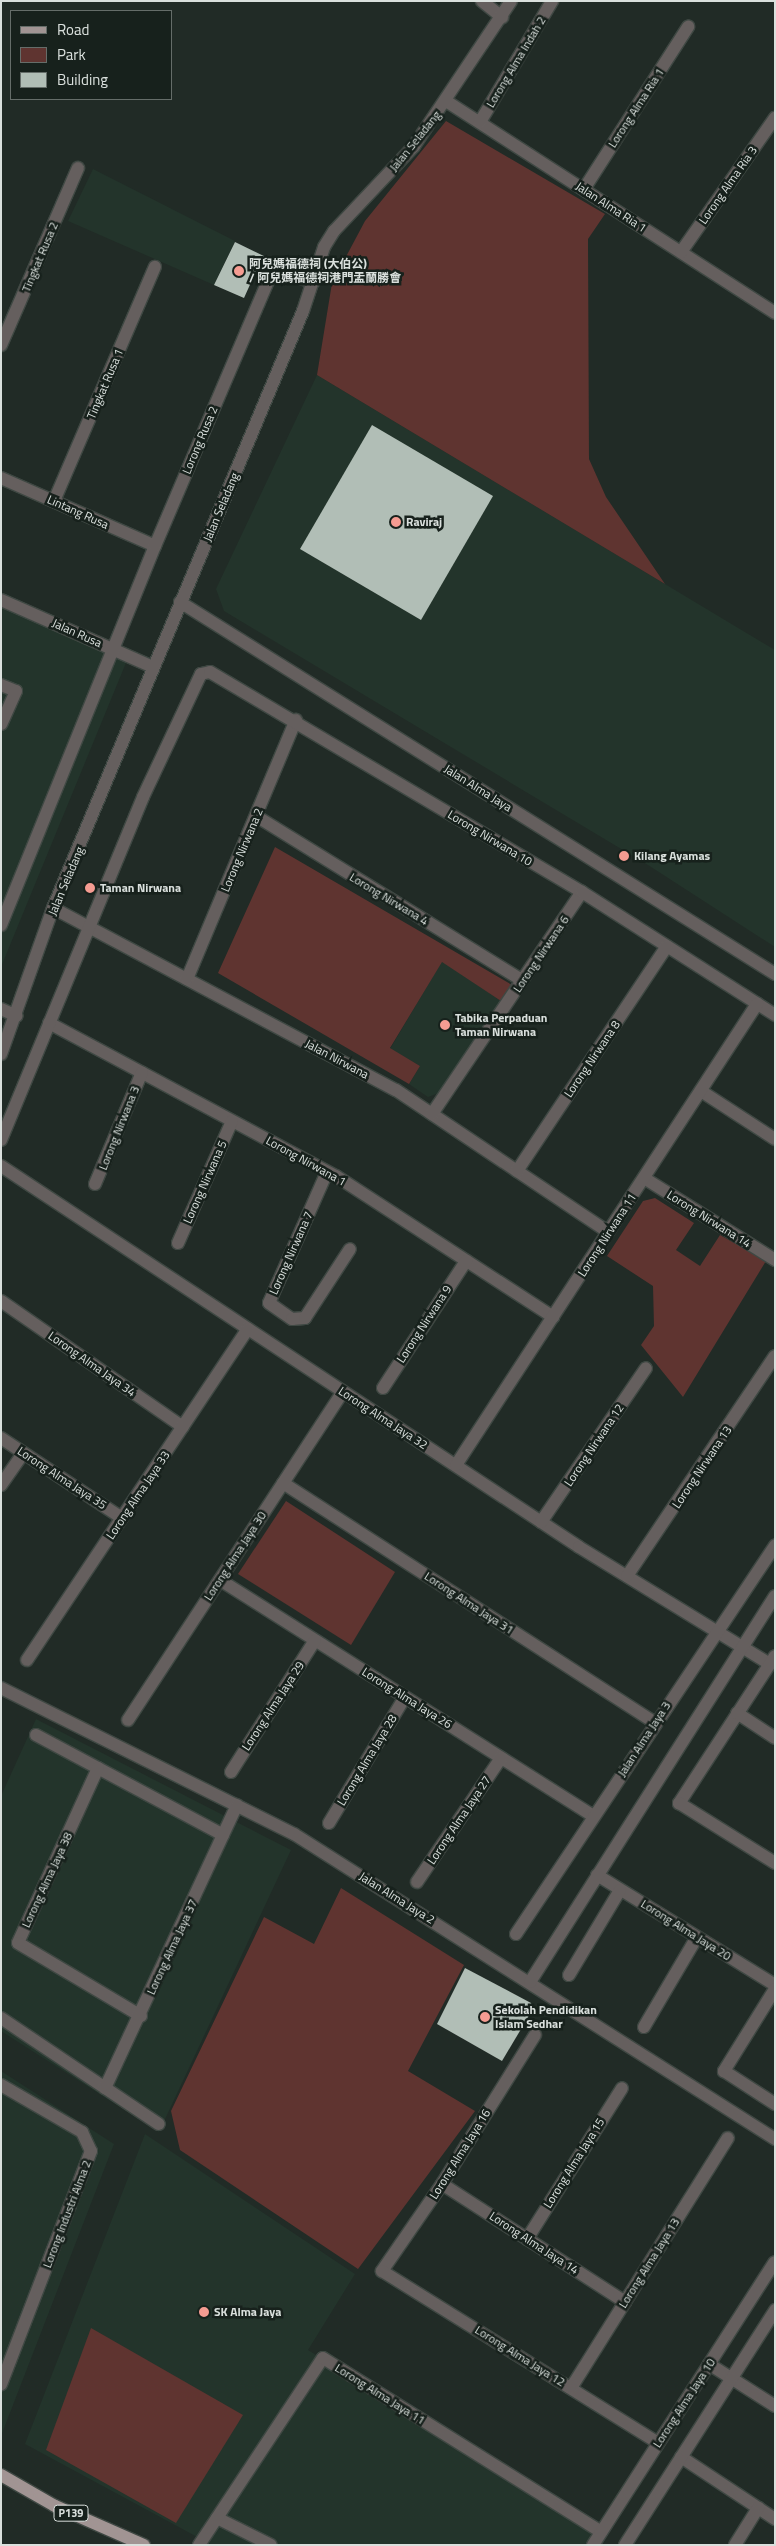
<!DOCTYPE html>
<meta charset="utf-8">
<style>
body{margin:0}
#map{position:relative;width:776px;height:2546px;overflow:hidden;background:#212b26;font-family:"Titillium Web","Noto Sans SC",sans-serif}
div>[style]{position:absolute}
.built>*{inset:0;background:#23342b}
.green>*{inset:0;background:#5f3430}
.building>*{inset:0;background:#b1beb6}
.roads{filter:drop-shadow(1px 0 #3f4843) drop-shadow(-1px 0 #3f4843) drop-shadow(0 1px #3f4843) drop-shadow(0 -1px #3f4843)}
.minor>*{height:12px;margin:-6px;padding:0 6px;transform-origin:6px;border-radius:6px;background:#655f5e}
.major>*{height:12px;margin:-6px;padding:0 6px;transform-origin:6px;border-radius:6px;background:#a19493}
.dots>*{width:14px;height:14px;translate:-50% -50%;box-sizing:border-box;border:2px solid #17211c;border-radius:50%}
span{translate:-50% -50%;white-space:nowrap;text-align:center;line-height:1.15;-webkit-text-stroke:5px #17211c;paint-order:stroke}
.shield-label span{padding:1px 4px;background:#17211c;border:1px solid;border-radius:4px;-webkit-text-stroke-width:0}
.shield-label{font-size:11px;color:#dae0dd;font-weight:700}
.street-label{font-size:12px;color:#dae0dd}
.poi-label{font-size:12px;color:#dae0dd;font-weight:700}
.left{translate:0 -50%;text-align:left}
.frame{position:absolute;inset:0;border:2px solid #dae0dd;pointer-events:none}
.legend{position:absolute;left:10px;top:10px;width:162px;height:90px;box-sizing:border-box;background:#17211c;border:1px solid #656d69;margin:0;padding:6px 9px;list-style:none;font-size:15px;color:#dae0dd}
.legend li{display:flex;align-items:center;gap:10px;height:25px}
.legend b{width:25px;border:1px solid #656d69}
</style>
<div id="map">
<div class="built">
<i style="clip-path:polygon(93px 169px,235px 241px,214px 285px,68px 221px)"></i>
<i style="clip-path:polygon(317px 375px,775px 650px,775px 947px,648px 865px,224px 611px,216px 589px)"></i>
<i style="clip-path:polygon(1px 601px,128px 658px,1px 967px)"></i>
<i style="clip-path:polygon(442px 961px,501px 1001px,447px 1090px,428px 1097px,409px 1084px,420px 1066px,390px 1049px)"></i>
<i style="clip-path:polygon(36px 1719px,291px 1850px,159px 2132px,1px 2031px,1px 1796px)"></i>
<i style="clip-path:polygon(1px 2071px,114px 2144px,1px 2436px)"></i>
<i style="clip-path:polygon(145px 2134px,355px 2274px,308px 2350px,600px 2533px,592px 2545px,212px 2545px,25px 2444px)"></i>
</div>
<div class="green">
<i style="clip-path:polygon(446px 121px,605px 214px,588px 239px,589px 459px,606px 497px,665px 584px,317px 375px,332px 283px,365px 221px)"></i>
<i style="clip-path:polygon(275px 847px,512px 985px,501px 1001px,442px 962px,390px 1048px,420px 1066px,409px 1084px,218px 973px)"></i>
<i style="clip-path:polygon(655px 1198px,694px 1223px,676px 1250px,700px 1266px,720px 1235px,766px 1261px,683px 1397px,641px 1345px,654px 1326px,653px 1286px,607px 1256px,643px 1201px)"></i>
<i style="clip-path:polygon(286px 1501px,395px 1572px,351px 1645px,238px 1574px)"></i>
<i style="clip-path:polygon(341px 1888px,464px 1965px,408px 2071px,475px 2111px,358px 2269px,180px 2150px,171px 2111px,264px 1917px,314px 1944px)"></i>
<i style="clip-path:polygon(91px 2328px,243px 2415px,176px 2523px,46px 2450px)"></i>
</div>
<div class="building">
<i style="clip-path:polygon(235px 242px,270px 259px,263px 272px,257px 269px,244px 298px,214px 285px)"></i>
<i style="clip-path:polygon(372px 425px,493px 496px,421px 620px,300px 549px)"></i>
<i style="clip-path:polygon(465px 1968px,531px 2003px,533px 2009px,502px 2061px,437px 2024px)"></i>
</div>
<div class="roads">
<div class="minor">
<i style="left:482px;top:1px;width:26px;rotate:39deg"></i>
<i style="left:446px;top:101px;width:391px;rotate:32.8deg"></i>
<i style="left:480px;top:122px;width:141px;rotate:-59.2deg"></i>
<i style="left:584px;top:189px;width:193px;rotate:-57.3deg"></i>
<i style="left:681px;top:252px;width:164px;rotate:-55deg"></i>
<i style="left:1px;top:345px;width:193px;rotate:-66.5deg"></i>
<i style="left:1px;top:478px;width:168px;rotate:23.8deg"></i>
<i style="left:54px;top:501px;width:255px;rotate:-66.7deg"></i>
<i style="left:1px;top:600px;width:166px;rotate:23.8deg"></i>
<i style="left:180px;top:602px;width:702px;rotate:32.01deg"></i>
<i style="left:1px;top:685px;width:16px;rotate:22deg"></i>
<i style="left:16px;top:691px;width:36px;rotate:114deg"></i>
<i style="left:256px;top:816px;width:312px;rotate:31.7deg"></i>
<i style="left:53px;top:908px;width:388px;rotate:28deg"></i>
<i style="left:396px;top:1090px;width:255px;rotate:33.8deg"></i>
<i style="left:1px;top:925px;width:409px;rotate:-67.9deg"></i>
<i style="left:155px;top:546px;width:300px;rotate:-66.9deg"></i>
<i style="left:273px;top:270px;width:42px;rotate:16.7deg"></i>
<i style="left:187px;top:979px;width:281px;rotate:-67.2deg"></i>
<i style="left:1px;top:1009px;width:17px;rotate:24deg"></i>
<i style="left:49px;top:1023px;width:325px;rotate:28.1deg"></i>
<i style="left:336px;top:1176px;width:259px;rotate:33deg"></i>
<i style="left:1px;top:1054px;width:155px;rotate:-70.4deg"></i>
<i style="left:53px;top:908px;width:647px;rotate:-67.28deg"></i>
<i style="left:303px;top:311px;width:67px;rotate:-71.8deg"></i>
<i style="left:324px;top:247px;width:19px;rotate:-58deg"></i>
<i style="left:334px;top:231px;width:117px;rotate:-46.7deg"></i>
<i style="left:414px;top:146px;width:174px;rotate:-56.2deg"></i>
<i style="left:701px;top:1091px;width:88px;rotate:33deg"></i>
<i style="left:432px;top:1114px;width:268px;rotate:-56deg"></i>
<i style="left:1px;top:1140px;width:371px;rotate:-67.5deg"></i>
<i style="left:143px;top:797px;width:136px;rotate:-64.8deg"></i>
<i style="left:201px;top:674px;width:9px;rotate:-13deg"></i>
<i style="left:210px;top:672px;width:432px;rotate:30.6deg"></i>
<i style="left:582px;top:892px;width:229px;rotate:32.5deg"></i>
<i style="left:1px;top:1166px;width:692px;rotate:33.39deg"></i>
<i style="left:579px;top:1547px;width:224px;rotate:31.5deg"></i>
<i style="left:517px;top:1171px;width:270px;rotate:-56.3deg"></i>
<i style="left:327px;top:1172px;width:143px;rotate:113.9deg"></i>
<i style="left:269px;top:1303px;width:28px;rotate:35deg"></i>
<i style="left:292px;top:1319px;width:13px;rotate:-4deg"></i>
<i style="left:305px;top:1318px;width:82px;rotate:-56.9deg"></i>
<i style="left:644px;top:1178px;width:155px;rotate:32deg"></i>
<i style="left:95px;top:1184px;width:121px;rotate:-67.2deg"></i>
<i style="left:178px;top:1243px;width:133px;rotate:-66.1deg"></i>
<i style="left:1px;top:1301px;width:221px;rotate:34.7deg"></i>
<i style="left:383px;top:1388px;width:152px;rotate:-56.8deg"></i>
<i style="left:1px;top:1438px;width:145px;rotate:33.5deg"></i>
<i style="left:456px;top:1465px;width:551px;rotate:-56.86deg"></i>
<i style="left:283px;top:1483px;width:443px;rotate:32.8deg"></i>
<i style="left:1px;top:1485px;width:39px;rotate:-55deg"></i>
<i style="left:541px;top:1522px;width:186px;rotate:-55.7deg"></i>
<i style="left:627px;top:1576px;width:265px;rotate:-56.1deg"></i>
<i style="left:220px;top:1580px;width:441px;rotate:32.3deg"></i>
<i style="left:775px;top:1656px;width:176px;rotate:123.1deg"></i>
<i style="left:679px;top:1803px;width:113px;rotate:32deg"></i>
<i style="left:27px;top:1660px;width:398px;rotate:-56.3deg"></i>
<i style="left:1px;top:1688px;width:327px;rotate:26.5deg"></i>
<i style="left:294px;top:1834px;width:570px;rotate:32.38deg"></i>
<i style="left:737px;top:1713px;width:45px;rotate:33.3deg"></i>
<i style="left:128px;top:1720px;width:392px;rotate:-56.8deg"></i>
<i style="left:36px;top:1735px;width:212px;rotate:28.1deg"></i>
<i style="left:98px;top:1768px;width:192px;rotate:114.6deg"></i>
<i style="left:18px;top:1943px;width:143px;rotate:30.7deg"></i>
<i style="left:231px;top:1772px;width:156px;rotate:-57.5deg"></i>
<i style="left:329px;top:1823px;width:147px;rotate:-58.9deg"></i>
<i style="left:597px;top:1875px;width:209px;rotate:31.7deg"></i>
<i style="left:417px;top:1882px;width:150px;rotate:-55.9deg"></i>
<i style="left:516px;top:1934px;width:467px;rotate:-56.3deg"></i>
<i style="left:569px;top:1975px;width:99px;rotate:-59deg"></i>
<i style="left:530px;top:1982px;width:457px;rotate:-57.6deg"></i>
<i style="left:775px;top:1989px;width:97px;rotate:121.9deg"></i>
<i style="left:724px;top:2071px;width:61px;rotate:32.9deg"></i>
<i style="left:1px;top:2018px;width:190px;rotate:33.9deg"></i>
<i style="left:644px;top:2027px;width:104px;rotate:-59.5deg"></i>
<i style="left:535px;top:2035px;width:176px;rotate:122deg"></i>
<i style="left:442px;top:2184px;width:106px;rotate:124.6deg"></i>
<i style="left:382px;top:2271px;width:325px;rotate:31.9deg"></i>
<i style="left:1px;top:2085px;width:94px;rotate:30.1deg"></i>
<i style="left:82px;top:2132px;width:21px;rotate:65deg"></i>
<i style="left:91px;top:2151px;width:250px;rotate:111.1deg"></i>
<i style="left:105px;top:2088px;width:312px;rotate:-65deg"></i>
<i style="left:442px;top:2184px;width:218px;rotate:32.8deg"></i>
<i style="left:527px;top:2239px;width:178px;rotate:-57.8deg"></i>
<i style="left:709px;top:2364px;width:78px;rotate:32.5deg"></i>
<i style="left:571px;top:2388px;width:295px;rotate:-57.9deg"></i>
<i style="left:681px;top:2457px;width:113px;rotate:33.4deg"></i>
<i style="left:217px;top:2518px;width:60px;rotate:26.6deg"></i>
<i style="left:199px;top:2545px;width:224px;rotate:-56.5deg"></i>
<i style="left:323px;top:2358px;width:328px;rotate:32deg"></i>
<i style="left:593px;top:2545px;width:336px;rotate:-57.3deg"></i>
<i style="left:625px;top:2545px;width:279px;rotate:-57.4deg"></i>
<i style="left:735px;top:2545px;width:44px;rotate:-58.1deg"></i>
</div>
<div class="major">
<i style="left:1px;top:2475px;width:62px;rotate:29.9deg"></i>
<i style="left:55px;top:2506px;width:97px;rotate:23.7deg"></i>
</div>
</div>
<div class="dots">
<i style="left:239px;top:271px;background:#f59c92"></i>
<i style="left:396px;top:522px;background:#f59c92"></i>
<i style="left:624px;top:856px;background:#f59c92"></i>
<i style="left:90px;top:888px;background:#f59c92"></i>
<i style="left:445px;top:1025px;background:#f59c92"></i>
<i style="left:485px;top:2017px;background:#f59c92"></i>
<i style="left:204px;top:2312px;background:#f59c92"></i>
</div>
<div class="shield-label">
<span style="left:71px;top:2513px">P139</span>
</div>
<div class="street-label">
<span style="left:516px;top:62px;rotate:-59deg">Lorong Alma Indah 2</span>
<span style="left:636px;top:108px;rotate:-57deg">Lorong Alma Ria 1</span>
<span style="left:415px;top:141px;rotate:-51deg">Jalan Seladang</span>
<span style="left:728px;top:185px;rotate:-55deg">Lorong Alma Ria 3</span>
<span style="left:611px;top:207px;rotate:33deg">Jalan Alma Ria 1</span>
<span style="left:40px;top:257px;rotate:-67deg">Tingkat Rusa 2</span>
<span style="left:105px;top:384px;rotate:-67deg">Tingkat Rusa 1</span>
<span style="left:200px;top:440px;rotate:-67deg">Lorong Rusa 2</span>
<span style="left:221px;top:507px;rotate:-67deg">Jalan Seladang</span>
<span style="left:78px;top:512px;rotate:24deg">Lintang Rusa</span>
<span style="left:77px;top:633px;rotate:24deg">Jalan Rusa</span>
<span style="left:478px;top:788px;rotate:32deg">Jalan Alma Jaya</span>
<span style="left:490px;top:838px;rotate:31deg">Lorong Nirwana 10</span>
<span style="left:242px;top:850px;rotate:-67deg">Lorong Nirwana 2</span>
<span style="left:66px;top:881px;rotate:-67deg">Jalan Seladang</span>
<span style="left:389px;top:899px;rotate:31deg">Lorong Nirwana 4</span>
<span style="left:541px;top:954px;rotate:-56deg">Lorong Nirwana 6</span>
<span style="left:337px;top:1059px;rotate:28deg">Jalan Nirwana</span>
<span style="left:592px;top:1059px;rotate:-56deg">Lorong Nirwana 8</span>
<span style="left:119px;top:1128px;rotate:-68deg">Lorong Nirwana 3</span>
<span style="left:306px;top:1161px;rotate:29deg">Lorong Nirwana 1</span>
<span style="left:205px;top:1182px;rotate:-66deg">Lorong Nirwana 5</span>
<span style="left:709px;top:1219px;rotate:32deg">Lorong Nirwana 14</span>
<span style="left:607px;top:1235px;rotate:-57deg">Lorong Nirwana 11</span>
<span style="left:291px;top:1253px;rotate:-66deg">Lorong Nirwana 7</span>
<span style="left:424px;top:1324px;rotate:-57deg">Lorong Nirwana 9</span>
<span style="left:92px;top:1364px;rotate:35deg">Lorong Alma Jaya 34</span>
<span style="left:383px;top:1418px;rotate:33deg">Lorong Alma Jaya 32</span>
<span style="left:594px;top:1445px;rotate:-56deg">Lorong Nirwana 12</span>
<span style="left:702px;top:1467px;rotate:-56deg">Lorong Nirwana 13</span>
<span style="left:62px;top:1478px;rotate:33deg">Lorong Alma Jaya 35</span>
<span style="left:138px;top:1495px;rotate:-56deg">Lorong Alma Jaya 33</span>
<span style="left:235px;top:1556px;rotate:-57deg">Lorong Alma Jaya 30</span>
<span style="left:469px;top:1603px;rotate:33deg">Lorong Alma Jaya 31</span>
<span style="left:407px;top:1698px;rotate:32deg">Lorong Alma Jaya 26</span>
<span style="left:273px;top:1706px;rotate:-57deg">Lorong Alma Jaya 29</span>
<span style="left:644px;top:1739px;rotate:-57deg">Jalan Alma Jaya 3</span>
<span style="left:367px;top:1760px;rotate:-59deg">Lorong Alma Jaya 28</span>
<span style="left:459px;top:1820px;rotate:-56deg">Lorong Alma Jaya 27</span>
<span style="left:47px;top:1880px;rotate:-65deg">Lorong Alma Jaya 38</span>
<span style="left:397px;top:1898px;rotate:32deg">Jalan Alma Jaya 2</span>
<span style="left:686px;top:1930px;rotate:32deg">Lorong Alma Jaya 20</span>
<span style="left:172px;top:1947px;rotate:-65deg">Lorong Alma Jaya 37</span>
<span style="left:460px;top:2154px;rotate:-58deg">Lorong Alma Jaya 16</span>
<span style="left:574px;top:2163px;rotate:-58deg">Lorong Alma Jaya 15</span>
<span style="left:67px;top:2214px;rotate:-69deg">Lorong Industri Alma 2</span>
<span style="left:534px;top:2243px;rotate:33deg">Lorong Alma Jaya 14</span>
<span style="left:649px;top:2263px;rotate:-58deg">Lorong Alma Jaya 13</span>
<span style="left:520px;top:2356px;rotate:32deg">Lorong Alma Jaya 12</span>
<span style="left:380px;top:2394px;rotate:32deg">Lorong Alma Jaya 11</span>
<span style="left:684px;top:2403px;rotate:-57deg">Lorong Alma Jaya 10</span>
</div>
<div class="poi-label">
<span class="left" style="left:249px;top:271px">阿兒媽福德祠 (大伯公)<br>/ 阿兒媽福德祠港門盂蘭勝會</span>
<span class="left" style="left:406px;top:522px">Raviraj</span>
<span class="left" style="left:634px;top:856px">Kilang Ayamas</span>
<span class="left" style="left:100px;top:888px">Taman Nirwana</span>
<span class="left" style="left:455px;top:1025px">Tabika Perpaduan<br>Taman Nirwana</span>
<span class="left" style="left:495px;top:2017px">Sekolah Pendidikan<br>Islam Sedhar</span>
<span class="left" style="left:214px;top:2312px">SK Alma Jaya</span>
</div>
<div class="frame"></div>
<ul class="legend">
<li><b style="height:6px;background:#a19493"></b>Road</li>
<li><b style="height:14px;background:#5f3430"></b>Park</li>
<li><b style="height:14px;background:#b1beb6"></b>Building</li>
</ul>
</div>
